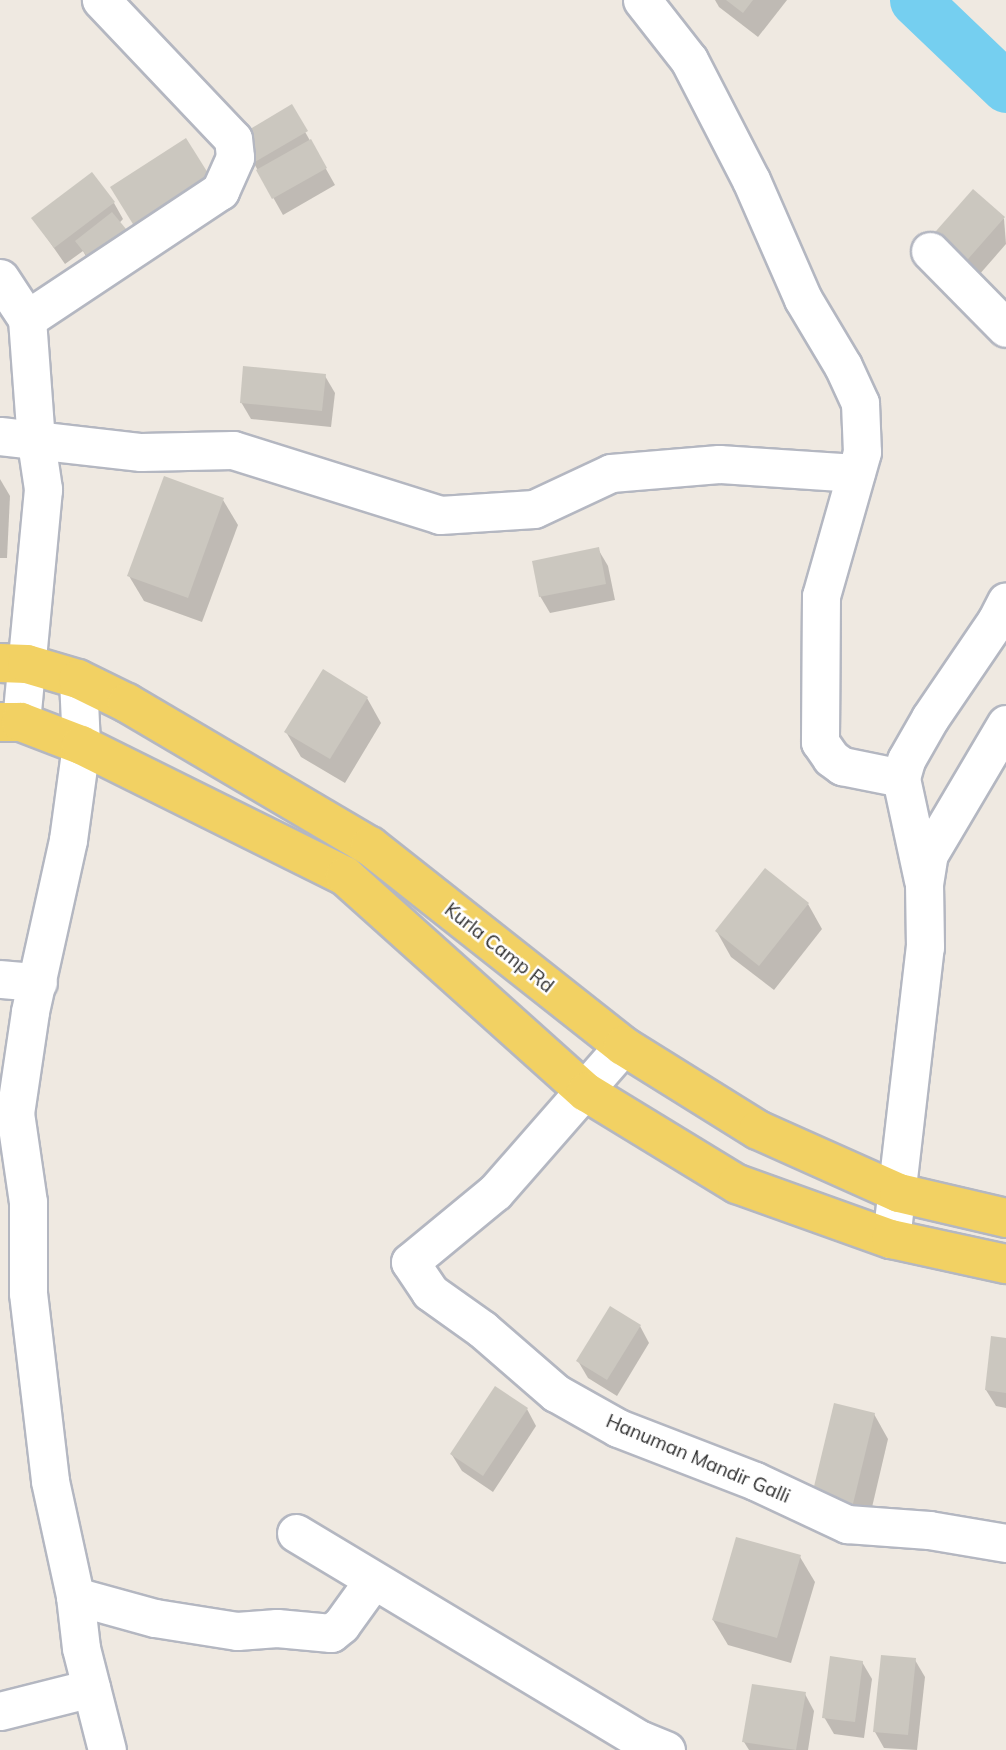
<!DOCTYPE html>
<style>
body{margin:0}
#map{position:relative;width:1006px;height:1750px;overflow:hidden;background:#efe9e1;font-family:Mulish,sans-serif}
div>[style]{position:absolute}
.shadow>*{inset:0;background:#0003}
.river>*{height:51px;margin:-25.5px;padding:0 25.5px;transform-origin:25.5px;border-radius:25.5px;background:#75cff0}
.building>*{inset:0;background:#cbc7bf}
.roads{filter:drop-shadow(2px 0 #b4b7c1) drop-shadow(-2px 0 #b4b7c1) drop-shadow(0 2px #b4b7c1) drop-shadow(0 -2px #b4b7c1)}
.minor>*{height:37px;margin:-18.5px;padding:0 18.5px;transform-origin:18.5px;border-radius:18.5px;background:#fff}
.major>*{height:38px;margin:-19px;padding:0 19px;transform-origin:19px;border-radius:19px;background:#f2d163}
span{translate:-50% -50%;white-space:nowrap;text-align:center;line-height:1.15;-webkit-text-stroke:5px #fff;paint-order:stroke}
.street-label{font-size:19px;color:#2e2e2e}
</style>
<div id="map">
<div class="shadow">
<i style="clip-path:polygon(715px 0,787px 0,758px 37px,719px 7px)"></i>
<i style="clip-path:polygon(291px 107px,335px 185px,283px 215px,239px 137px)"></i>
<i style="clip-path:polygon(973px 192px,1004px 219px,1006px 244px,972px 283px,941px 256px)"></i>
<i style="clip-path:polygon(114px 203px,123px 219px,87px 258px,83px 251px,65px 264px,33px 218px)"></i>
<i style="clip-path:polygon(325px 376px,335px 393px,331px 427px,251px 419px,241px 402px)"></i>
<i style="clip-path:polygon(0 479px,10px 496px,7px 558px,0 558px)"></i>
<i style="clip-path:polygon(223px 500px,238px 525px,202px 622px,144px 601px,129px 576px)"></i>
<i style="clip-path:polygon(598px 549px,608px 566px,615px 600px,550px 613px,540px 596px)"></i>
<i style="clip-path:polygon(367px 698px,381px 723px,345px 783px,301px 757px,286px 732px)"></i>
<i style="clip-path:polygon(808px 904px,822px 929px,774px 990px,731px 957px,717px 932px)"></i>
<i style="clip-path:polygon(640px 1326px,649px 1343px,617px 1396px,588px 1378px,578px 1361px)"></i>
<i style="clip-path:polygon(1006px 1340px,1006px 1408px,996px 1406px,986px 1390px)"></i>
<i style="clip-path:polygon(527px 1409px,536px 1426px,493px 1492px,462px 1471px,452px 1455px)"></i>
<i style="clip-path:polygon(874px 1414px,888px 1439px,866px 1533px,828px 1524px)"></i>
<i style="clip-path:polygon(800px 1557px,815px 1582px,791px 1663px,728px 1645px,713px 1620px)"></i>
<i style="clip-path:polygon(915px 1660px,925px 1677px,917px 1750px,884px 1748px,875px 1732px)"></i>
<i style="clip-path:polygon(862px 1662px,872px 1679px,864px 1738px,834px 1734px,824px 1717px)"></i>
<i style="clip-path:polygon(805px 1694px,814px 1711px,808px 1750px,749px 1750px,744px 1742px)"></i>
</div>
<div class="river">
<i style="left:915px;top:0;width:126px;rotate:43.7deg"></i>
</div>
<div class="building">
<i style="clip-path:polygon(726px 0,753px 0,743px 13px)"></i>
<i style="clip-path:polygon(292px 104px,308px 131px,253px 163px,237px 137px)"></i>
<i style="clip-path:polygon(186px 138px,213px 181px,136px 229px,110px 187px)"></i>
<i style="clip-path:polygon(311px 139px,327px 168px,272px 199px,256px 170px)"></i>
<i style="clip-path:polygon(92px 172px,115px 202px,54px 248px,31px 218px)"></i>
<i style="clip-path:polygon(973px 189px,1005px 217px,961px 267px,929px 239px)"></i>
<i style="clip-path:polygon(112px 212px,131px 235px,94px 265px,75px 241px)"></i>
<i style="clip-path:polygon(243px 366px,326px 374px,322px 411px,240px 403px)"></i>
<i style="clip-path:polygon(164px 476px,224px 498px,188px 598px,127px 576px)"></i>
<i style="clip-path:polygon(599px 547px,606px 584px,539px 597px,532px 561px)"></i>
<i style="clip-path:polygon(323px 669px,368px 697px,330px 759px,284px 732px)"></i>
<i style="clip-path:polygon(765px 868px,809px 903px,759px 966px,715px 931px)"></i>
<i style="clip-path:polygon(610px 1306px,641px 1325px,607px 1380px,576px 1361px)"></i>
<i style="clip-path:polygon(991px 1336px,1006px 1338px,1006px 1393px,985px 1390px)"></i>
<i style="clip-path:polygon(495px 1386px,528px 1408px,483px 1476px,450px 1454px)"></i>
<i style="clip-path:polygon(834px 1403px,875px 1413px,852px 1508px,811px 1499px)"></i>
<i style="clip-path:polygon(736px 1537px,801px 1555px,777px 1638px,712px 1620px)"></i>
<i style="clip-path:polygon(881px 1655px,916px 1658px,908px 1735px,873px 1732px)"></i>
<i style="clip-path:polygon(830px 1656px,863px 1661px,855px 1722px,822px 1718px)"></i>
<i style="clip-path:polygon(752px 1684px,806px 1692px,796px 1750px,742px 1742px)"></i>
</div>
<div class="roads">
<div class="minor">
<i style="left:642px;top:0;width:76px;rotate:51.9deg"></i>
<i style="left:689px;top:60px;width:135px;rotate:62.7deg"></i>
<i style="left:751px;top:180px;width:130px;rotate:66.4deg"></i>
<i style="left:803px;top:299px;width:78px;rotate:59.2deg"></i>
<i style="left:843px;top:366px;width:41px;rotate:65.3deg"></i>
<i style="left:860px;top:403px;width:49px;rotate:87.7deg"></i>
<i style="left:862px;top:452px;width:150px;rotate:105.9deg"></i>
<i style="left:821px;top:596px;width:146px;rotate:90.4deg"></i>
<i style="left:820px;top:742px;width:19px;rotate:55deg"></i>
<i style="left:831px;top:758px;width:14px;rotate:36deg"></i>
<i style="left:842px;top:766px;width:60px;rotate:11.5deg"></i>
<i style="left:930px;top:251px;width:108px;rotate:45.4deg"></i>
<i style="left:0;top:278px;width:49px;rotate:56.6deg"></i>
<i style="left:27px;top:319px;width:123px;rotate:85.8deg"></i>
<i style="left:36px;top:442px;width:48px;rotate:81.5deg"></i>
<i style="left:43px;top:489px;width:234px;rotate:95.4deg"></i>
<i style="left:27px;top:319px;width:232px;rotate:-33.6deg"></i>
<i style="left:220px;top:191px;width:37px;rotate:-66deg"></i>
<i style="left:235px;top:157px;width:18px;rotate:-96deg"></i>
<i style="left:233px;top:139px;width:192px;rotate:-133.5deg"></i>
<i style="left:0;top:436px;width:142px;rotate:6.5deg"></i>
<i style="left:141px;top:452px;width:92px;rotate:-1.2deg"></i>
<i style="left:233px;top:450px;width:217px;rotate:17.4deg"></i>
<i style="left:440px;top:515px;width:94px;rotate:-3.7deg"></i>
<i style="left:534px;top:509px;width:85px;rotate:-25.1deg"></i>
<i style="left:611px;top:473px;width:108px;rotate:-4.8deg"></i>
<i style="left:719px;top:464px;width:137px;rotate:3.8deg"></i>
<i style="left:78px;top:679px;width:66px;rotate:87.4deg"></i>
<i style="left:81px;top:745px;width:96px;rotate:97.8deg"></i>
<i style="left:68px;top:840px;width:176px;rotate:102.5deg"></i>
<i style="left:30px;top:1012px;width:102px;rotate:98.4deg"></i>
<i style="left:15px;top:1113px;width:90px;rotate:81.7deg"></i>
<i style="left:28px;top:1202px;width:91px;rotate:90deg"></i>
<i style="left:28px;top:1293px;width:189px;rotate:83.3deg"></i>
<i style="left:50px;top:1481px;width:118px;rotate:77.7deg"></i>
<i style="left:75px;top:1596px;width:52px;rotate:83.4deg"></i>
<i style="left:81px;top:1648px;width:105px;rotate:75.7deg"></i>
<i style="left:923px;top:880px;width:104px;rotate:-102.2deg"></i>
<i style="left:901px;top:778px;width:19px;rotate:-74deg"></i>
<i style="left:906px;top:760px;width:48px;rotate:-60.3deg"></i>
<i style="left:930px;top:718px;width:117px;rotate:-55.8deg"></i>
<i style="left:996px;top:621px;width:22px;rotate:-63deg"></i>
<i style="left:0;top:979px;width:38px;rotate:5deg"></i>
<i style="left:623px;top:1046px;width:194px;rotate:131.2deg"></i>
<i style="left:495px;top:1192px;width:110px;rotate:140.5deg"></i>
<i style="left:410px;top:1262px;width:36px;rotate:56deg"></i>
<i style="left:430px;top:1292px;width:64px;rotate:35.4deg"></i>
<i style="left:482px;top:1329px;width:98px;rotate:40.9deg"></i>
<i style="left:556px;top:1393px;width:71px;rotate:29.4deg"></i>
<i style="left:618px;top:1428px;width:147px;rotate:21.1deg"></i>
<i style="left:755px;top:1481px;width:102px;rotate:25.1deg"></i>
<i style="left:847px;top:1524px;width:82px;rotate:4.2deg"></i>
<i style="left:929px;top:1530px;width:78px;rotate:9.6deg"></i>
<i style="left:891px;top:1239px;width:294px;rotate:-83.4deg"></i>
<i style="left:925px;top:947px;width:63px;rotate:-90.9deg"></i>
<i style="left:924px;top:884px;width:30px;rotate:-81deg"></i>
<i style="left:929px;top:854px;width:151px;rotate:-59.4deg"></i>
<i style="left:296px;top:1533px;width:402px;rotate:31deg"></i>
<i style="left:641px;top:1740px;width:27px;rotate:22deg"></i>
<i style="left:75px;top:1596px;width:83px;rotate:15.4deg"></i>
<i style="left:155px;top:1618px;width:83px;rotate:9deg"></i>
<i style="left:237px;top:1631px;width:40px;rotate:-4.3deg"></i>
<i style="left:277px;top:1628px;width:54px;rotate:5.3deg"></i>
<i style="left:331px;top:1633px;width:13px;rotate:-39deg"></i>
<i style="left:341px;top:1625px;width:53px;rotate:-54.2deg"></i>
<i style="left:0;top:1711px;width:94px;rotate:-14.2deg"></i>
</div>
<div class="major">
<i style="left:0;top:663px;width:27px;rotate:2deg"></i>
<i style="left:27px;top:664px;width:53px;rotate:16.4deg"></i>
<i style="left:78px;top:679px;width:55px;rotate:26.1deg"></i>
<i style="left:127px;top:703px;width:282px;rotate:30.5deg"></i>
<i style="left:370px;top:846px;width:323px;rotate:38.3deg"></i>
<i style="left:623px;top:1046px;width:159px;rotate:31.9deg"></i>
<i style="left:758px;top:1130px;width:154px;rotate:24.1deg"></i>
<i style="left:899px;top:1193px;width:110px;rotate:13.2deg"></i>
<i style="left:0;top:722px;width:21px"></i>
<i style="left:21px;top:722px;width:64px;rotate:21deg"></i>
<i style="left:81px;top:745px;width:295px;rotate:26.4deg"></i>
<i style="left:345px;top:876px;width:324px;rotate:41.9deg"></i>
<i style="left:586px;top:1092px;width:177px;rotate:31.4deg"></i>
<i style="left:737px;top:1184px;width:164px;rotate:19.7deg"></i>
<i style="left:891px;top:1239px;width:118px;rotate:12.3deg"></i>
</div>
</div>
<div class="street-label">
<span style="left:499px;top:948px;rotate:38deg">Kurla Camp Rd</span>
<span style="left:698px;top:1459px;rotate:23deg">Hanuman Mandir Galli</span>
</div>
</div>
